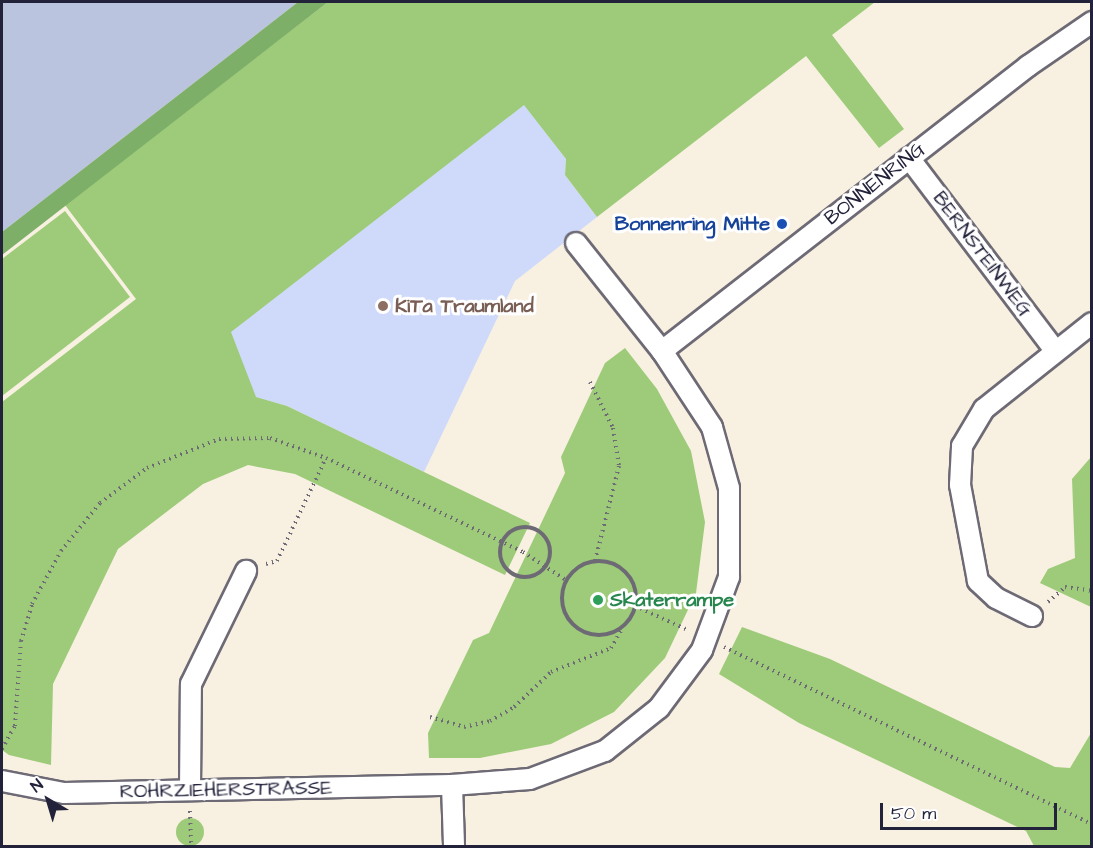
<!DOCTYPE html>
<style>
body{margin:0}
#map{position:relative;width:1093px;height:848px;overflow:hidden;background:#f8f0e1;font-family:"Architects Daughter",sans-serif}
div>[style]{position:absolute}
.built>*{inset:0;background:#cfdafa}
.industrial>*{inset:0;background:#bac4de}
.green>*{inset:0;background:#9dcb79}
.round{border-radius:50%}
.forest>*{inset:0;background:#7eaf69}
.path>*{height:4px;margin-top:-2px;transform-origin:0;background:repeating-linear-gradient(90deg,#6d6a75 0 1.5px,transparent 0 6px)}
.path>.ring{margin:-2px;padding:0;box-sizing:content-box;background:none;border:4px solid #6d6a75;border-radius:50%}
.roads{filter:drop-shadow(2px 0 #6d6a75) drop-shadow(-2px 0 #6d6a75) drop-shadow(0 2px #6d6a75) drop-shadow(0 -2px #6d6a75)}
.street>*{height:20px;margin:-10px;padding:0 10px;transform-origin:10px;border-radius:10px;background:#fff}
.dots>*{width:16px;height:16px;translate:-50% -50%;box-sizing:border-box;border:3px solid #fff;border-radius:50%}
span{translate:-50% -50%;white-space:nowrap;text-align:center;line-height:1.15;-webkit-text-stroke:6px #fff;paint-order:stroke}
.street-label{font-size:20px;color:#22223b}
.transit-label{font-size:20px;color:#164399;font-weight:700}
.right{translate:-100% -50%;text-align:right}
.education-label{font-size:20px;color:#785e54;font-weight:700}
.left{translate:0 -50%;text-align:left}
.leisure-label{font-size:20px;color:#27864d;font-weight:700}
.frame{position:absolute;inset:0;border:3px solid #22223b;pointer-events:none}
.north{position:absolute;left:18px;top:770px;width:60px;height:60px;-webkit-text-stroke:4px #fff;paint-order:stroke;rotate:322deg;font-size:16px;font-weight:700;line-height:24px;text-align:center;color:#22223b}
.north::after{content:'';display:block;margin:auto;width:21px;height:27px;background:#22223b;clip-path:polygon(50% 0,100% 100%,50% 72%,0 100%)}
.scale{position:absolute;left:880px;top:803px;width:177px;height:27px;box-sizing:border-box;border:3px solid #22223b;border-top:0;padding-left:8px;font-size:18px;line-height:21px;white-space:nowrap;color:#22223b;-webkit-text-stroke:4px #fff;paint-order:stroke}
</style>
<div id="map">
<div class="built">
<i style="clip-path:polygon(524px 104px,566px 159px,565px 175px,597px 217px,515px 281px,424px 472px,287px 406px,255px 397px,230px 332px)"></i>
</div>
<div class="industrial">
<i style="clip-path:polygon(2px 2px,298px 2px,2px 232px)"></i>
</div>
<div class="green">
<i style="clip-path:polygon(328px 2px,875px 2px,832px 35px,904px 129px,879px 148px,806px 56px,597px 217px,565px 175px,566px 159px,524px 105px,231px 332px,256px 397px,287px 406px,530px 523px,505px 575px,295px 474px,248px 465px,203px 484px,118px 549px,53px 684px,51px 765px,9px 755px,2px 750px,2px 402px,136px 299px,65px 205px)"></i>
<i style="clip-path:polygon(65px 211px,130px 297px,2px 396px,2px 259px)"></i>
<i style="clip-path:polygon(625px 348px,657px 389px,691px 451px,705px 522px,696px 593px,665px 658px,614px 712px,551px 744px,480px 758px,429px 758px,428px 733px,473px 640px,489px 633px,565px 473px,561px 457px,605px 363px)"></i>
<i style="clip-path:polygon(1091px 457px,1091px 607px,1040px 583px,1048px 569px,1075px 558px,1072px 479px)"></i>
<i style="clip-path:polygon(742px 627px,830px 659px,1055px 767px,1070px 768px,1091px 733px,1091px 846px,1034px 846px,1026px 831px,799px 723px,719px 674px)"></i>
<i class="round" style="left:176px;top:818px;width:28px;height:28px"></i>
</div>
<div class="forest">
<i style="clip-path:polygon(298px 2px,328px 2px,2px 255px,2px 232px)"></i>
</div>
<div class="path">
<i style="left:590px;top:382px;width:51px;rotate:63.4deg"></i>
<i style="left:613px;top:428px;width:38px;rotate:81deg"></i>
<i style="left:619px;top:466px;width:98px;rotate:104.2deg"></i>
<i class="ring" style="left:500px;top:527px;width:46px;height:46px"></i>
<i class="ring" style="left:562px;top:561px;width:70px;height:70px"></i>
<i style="left:266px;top:564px;width:11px;rotate:-15deg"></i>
<i style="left:277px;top:561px;width:114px;rotate:-64.6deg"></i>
<i style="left:1048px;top:602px;width:23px;rotate:-41deg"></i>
<i style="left:1065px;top:587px;width:27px;rotate:8deg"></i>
<i style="left:635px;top:606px;width:58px;rotate:24.4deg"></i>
<i style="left:724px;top:647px;width:408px;rotate:25.7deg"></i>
<i style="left:430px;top:717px;width:35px;rotate:16deg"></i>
<i style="left:464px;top:727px;width:27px;rotate:-13deg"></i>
<i style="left:490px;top:721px;width:28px;rotate:-30deg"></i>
<i style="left:514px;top:707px;width:51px;rotate:-43.4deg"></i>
<i style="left:551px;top:672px;width:65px;rotate:-21.8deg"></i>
<i style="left:611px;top:648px;width:24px;rotate:-60deg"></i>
<i style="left:2px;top:749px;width:26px;rotate:-61deg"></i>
<i style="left:15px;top:726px;width:85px;rotate:-86deg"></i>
<i style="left:21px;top:641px;width:39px;rotate:-73deg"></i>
<i style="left:32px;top:604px;width:60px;rotate:-61.3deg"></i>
<i style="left:61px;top:551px;width:62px;rotate:-50.9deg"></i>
<i style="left:100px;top:503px;width:59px;rotate:-36.7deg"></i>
<i style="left:147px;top:468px;width:78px;rotate:-21.9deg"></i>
<i style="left:219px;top:439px;width:51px;rotate:-1.1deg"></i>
<i style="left:270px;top:438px;width:59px;rotate:19.7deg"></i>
<i style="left:326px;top:458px;width:218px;rotate:25.5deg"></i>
<i style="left:523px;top:552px;width:51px;rotate:33.1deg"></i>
<i style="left:190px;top:811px;width:35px;rotate:88deg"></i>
</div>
<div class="roads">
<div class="street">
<i style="left:909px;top:158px;width:241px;rotate:52.8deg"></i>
<i style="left:576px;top:243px;width:138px;rotate:51.5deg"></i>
<i style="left:1032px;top:616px;width:40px;rotate:-153.4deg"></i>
<i style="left:996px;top:598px;width:25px;rotate:-137deg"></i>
<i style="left:978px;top:581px;width:98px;rotate:-100.6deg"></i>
<i style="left:960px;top:485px;width:39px;rotate:-87deg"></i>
<i style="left:962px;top:446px;width:43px;rotate:-59.3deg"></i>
<i style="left:984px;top:409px;width:138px;rotate:-38.5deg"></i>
<i style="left:2px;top:781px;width:63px;rotate:11deg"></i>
<i style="left:64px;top:793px;width:388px;rotate:-1.2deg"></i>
<i style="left:452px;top:785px;width:78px;rotate:-4.4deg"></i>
<i style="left:530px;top:779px;width:80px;rotate:-20.5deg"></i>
<i style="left:605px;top:751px;width:69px;rotate:-38.5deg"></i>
<i style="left:659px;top:708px;width:72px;rotate:-53.4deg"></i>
<i style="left:702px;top:650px;width:78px;rotate:-69.7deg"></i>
<i style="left:729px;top:577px;width:89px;rotate:-90deg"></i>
<i style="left:729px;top:488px;width:63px;rotate:-105.6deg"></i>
<i style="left:712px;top:427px;width:91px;rotate:-123.3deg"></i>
<i style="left:662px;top:351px;width:464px;rotate:-37.9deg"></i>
<i style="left:1028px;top:66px;width:78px;rotate:-34.5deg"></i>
<i style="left:452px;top:785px;width:61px;rotate:88.1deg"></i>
<i style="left:190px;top:790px;width:106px;rotate:-89.5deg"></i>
<i style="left:191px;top:684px;width:126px;rotate:-64deg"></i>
</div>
</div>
<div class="dots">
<i style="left:782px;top:224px;background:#1a4fb4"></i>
<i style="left:383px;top:306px;background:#8d6e63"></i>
<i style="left:598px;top:600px;background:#2e9e5b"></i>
</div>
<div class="street-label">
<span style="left:875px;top:184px;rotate:-38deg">BONNENRING</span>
<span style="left:982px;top:254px;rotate:53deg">BERNSTEINWEG</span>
<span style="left:226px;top:790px;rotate:-1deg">ROHRZIEHERSTRASSE</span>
</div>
<div class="transit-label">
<span class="right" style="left:770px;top:224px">Bonnenring Mitte</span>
</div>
<div class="education-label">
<span class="left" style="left:395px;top:306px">KiTa Traumland</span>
</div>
<div class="leisure-label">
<span class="left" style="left:610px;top:600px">Skaterrampe</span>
</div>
<div class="frame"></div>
<div class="north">N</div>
<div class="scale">50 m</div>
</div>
